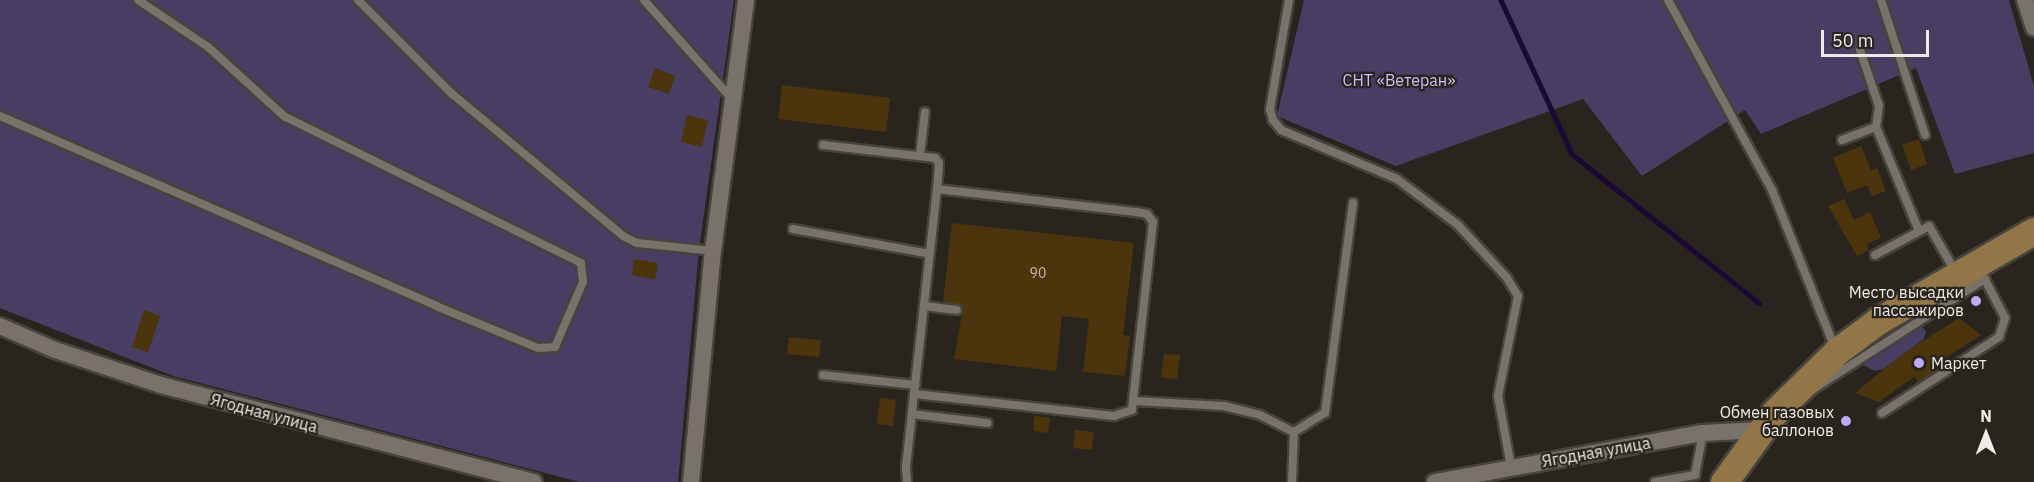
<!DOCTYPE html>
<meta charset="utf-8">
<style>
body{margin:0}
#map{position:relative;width:2034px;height:482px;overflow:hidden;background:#29251e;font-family:"IBM Plex Sans",sans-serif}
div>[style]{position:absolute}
.green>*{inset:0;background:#483d63}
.stream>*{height:4.5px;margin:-2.25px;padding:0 2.25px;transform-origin:2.25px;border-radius:2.25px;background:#1a0934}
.building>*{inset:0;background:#4c350c}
.roads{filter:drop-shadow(2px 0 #47433d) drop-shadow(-2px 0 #47433d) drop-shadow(0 2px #47433d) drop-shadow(0 -2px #47433d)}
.lane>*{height:8px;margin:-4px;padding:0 4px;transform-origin:4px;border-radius:4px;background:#78726a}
.street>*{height:16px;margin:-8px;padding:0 8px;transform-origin:8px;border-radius:8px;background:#78726a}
.primary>*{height:27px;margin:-13.5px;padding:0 13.5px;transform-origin:13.5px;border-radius:13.5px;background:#927648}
.dots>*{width:16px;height:16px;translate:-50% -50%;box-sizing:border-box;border:3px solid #29251e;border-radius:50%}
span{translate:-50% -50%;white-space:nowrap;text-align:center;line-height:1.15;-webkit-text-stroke:4.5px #29251e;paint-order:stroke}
.number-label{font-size:14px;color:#c6beb0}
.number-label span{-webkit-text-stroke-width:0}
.park-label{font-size:16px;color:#cebefd}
.poi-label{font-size:16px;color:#eeebe6}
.right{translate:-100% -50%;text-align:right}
.left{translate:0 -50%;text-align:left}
.street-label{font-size:16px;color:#eeebe6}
.north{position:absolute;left:1956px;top:404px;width:60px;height:60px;-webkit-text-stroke:4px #29251e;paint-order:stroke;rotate:0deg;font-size:16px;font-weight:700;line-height:24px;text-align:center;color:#eeebe6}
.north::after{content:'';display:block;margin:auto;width:21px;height:27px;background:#eeebe6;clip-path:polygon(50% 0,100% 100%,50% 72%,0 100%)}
.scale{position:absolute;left:1821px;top:30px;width:108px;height:27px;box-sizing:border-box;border:3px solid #eeebe6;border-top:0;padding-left:8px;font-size:18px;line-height:21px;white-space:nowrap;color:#eeebe6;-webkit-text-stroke:4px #29251e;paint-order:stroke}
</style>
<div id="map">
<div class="green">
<i style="clip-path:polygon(0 0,734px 0,699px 249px,678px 482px,580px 482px,173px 376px,0 308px)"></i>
<i style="clip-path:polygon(1304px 0,2009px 0,2034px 86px,2034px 153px,1955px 174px,1916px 68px,1761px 134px,1745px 110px,1642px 176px,1583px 99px,1396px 166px,1277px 116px)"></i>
<i style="clip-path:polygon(1920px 325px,1926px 331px,1924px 339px,1883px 369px,1875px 371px,1863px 365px)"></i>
</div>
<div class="stream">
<i style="left:1501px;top:0;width:170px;rotate:65.2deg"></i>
<i style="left:1572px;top:154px;width:239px;rotate:38.5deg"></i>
</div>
<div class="building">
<i style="clip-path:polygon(655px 68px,675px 76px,669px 94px,648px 87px)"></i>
<i style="clip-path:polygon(782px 85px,890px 98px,886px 132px,778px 119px)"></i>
<i style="clip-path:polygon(687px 115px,708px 120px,702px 147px,681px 142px)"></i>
<i style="clip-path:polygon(1919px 139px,1927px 164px,1911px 170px,1902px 145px)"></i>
<i style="clip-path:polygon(1861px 146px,1871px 170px,1877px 168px,1886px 191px,1872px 196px,1867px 185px,1847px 193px,1833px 158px)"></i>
<i style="clip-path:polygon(1844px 199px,1854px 220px,1870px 212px,1881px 238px,1867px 244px,1869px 250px,1857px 256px,1828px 206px)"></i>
<i style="clip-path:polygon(952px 223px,1134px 243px,1123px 335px,1130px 336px,1125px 376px,1083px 372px,1089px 319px,1062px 316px,1056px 371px,954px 359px,963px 308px,943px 302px)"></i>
<i style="clip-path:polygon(634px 259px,658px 263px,655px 280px,632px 275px)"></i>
<i style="clip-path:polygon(144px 310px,160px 316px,148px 352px,132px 347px)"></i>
<i style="clip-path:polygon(1959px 318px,1981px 335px,1934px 365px,1937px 370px,1918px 382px,1915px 376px,1879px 402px,1855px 393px,1901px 355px)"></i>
<i style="clip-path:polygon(789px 337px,821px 340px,819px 357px,787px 354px)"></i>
<i style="clip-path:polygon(1164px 354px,1180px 355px,1177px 379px,1161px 377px)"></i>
<i style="clip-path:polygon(880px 398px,896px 400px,893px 426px,877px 424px)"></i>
<i style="clip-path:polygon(1034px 416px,1050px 418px,1048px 433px,1033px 431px)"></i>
<i style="clip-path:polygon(1075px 430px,1094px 432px,1092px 450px,1073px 448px)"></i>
</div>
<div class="roads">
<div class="lane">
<i style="left:358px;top:0;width:132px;rotate:45deg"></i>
<i style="left:451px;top:93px;width:224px;rotate:39.7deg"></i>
<i style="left:623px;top:236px;width:16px;rotate:27deg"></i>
<i style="left:637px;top:243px;width:76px;rotate:6deg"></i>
<i style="left:644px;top:0;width:132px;rotate:48.4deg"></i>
<i style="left:1289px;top:0;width:111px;rotate:99.9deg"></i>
<i style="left:1270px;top:109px;width:11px;rotate:75deg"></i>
<i style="left:1273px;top:120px;width:13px;rotate:51deg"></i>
<i style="left:1281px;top:130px;width:126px;rotate:22.9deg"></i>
<i style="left:1397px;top:179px;width:76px;rotate:37deg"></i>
<i style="left:1458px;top:225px;width:72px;rotate:47.2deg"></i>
<i style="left:1507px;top:278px;width:21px;rotate:59deg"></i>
<i style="left:1518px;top:296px;width:102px;rotate:101.3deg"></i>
<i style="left:1498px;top:396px;width:72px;rotate:79.6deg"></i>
<i style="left:1668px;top:0;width:217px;rotate:61.3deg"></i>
<i style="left:1772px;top:190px;width:170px;rotate:68.3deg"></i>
<i style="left:1881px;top:0;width:142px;rotate:71.9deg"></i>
<i style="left:1860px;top:50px;width:59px;rotate:71.3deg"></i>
<i style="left:1879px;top:106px;width:21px;rotate:98deg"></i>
<i style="left:1876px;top:127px;width:113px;rotate:67.5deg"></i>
<i style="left:0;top:116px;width:476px;rotate:23.5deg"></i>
<i style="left:436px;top:306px;width:110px;rotate:22.4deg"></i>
<i style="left:538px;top:348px;width:17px;rotate:-3deg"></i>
<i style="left:555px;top:347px;width:71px;rotate:-66.7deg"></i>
<i style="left:583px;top:282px;width:19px;rotate:-96deg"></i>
<i style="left:581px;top:263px;width:330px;rotate:-153.7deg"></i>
<i style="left:285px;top:117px;width:104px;rotate:-137.7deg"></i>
<i style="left:208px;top:47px;width:84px;rotate:-146.1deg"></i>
<i style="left:1842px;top:140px;width:36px;rotate:-21deg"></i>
<i style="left:823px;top:145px;width:113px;rotate:6.6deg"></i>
<i style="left:935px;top:158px;width:6px;rotate:51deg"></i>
<i style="left:939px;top:163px;width:26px;rotate:94deg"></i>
<i style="left:920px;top:155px;width:43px;rotate:-83.4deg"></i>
<i style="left:793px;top:229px;width:139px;rotate:10.3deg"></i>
<i style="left:1875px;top:255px;width:61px;rotate:-28.2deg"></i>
<i style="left:1929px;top:226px;width:52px;rotate:60deg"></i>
<i style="left:924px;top:306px;width:33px;rotate:7deg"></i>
<i style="left:823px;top:375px;width:93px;rotate:6.2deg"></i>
<i style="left:1812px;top:390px;width:206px;rotate:-32.7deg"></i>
<i style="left:1135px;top:401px;width:89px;rotate:3.2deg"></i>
<i style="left:1224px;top:406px;width:37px;rotate:14deg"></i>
<i style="left:1260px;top:415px;width:38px;rotate:27deg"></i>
<i style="left:1294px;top:432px;width:50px;rotate:92.3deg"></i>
<i style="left:1882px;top:413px;width:140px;rotate:-33deg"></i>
<i style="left:1999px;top:337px;width:20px;rotate:-72deg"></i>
<i style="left:2005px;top:318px;width:50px;rotate:-117.6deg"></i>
<i style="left:912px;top:414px;width:76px;rotate:6.8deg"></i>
<i style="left:1294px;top:432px;width:36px;rotate:-32deg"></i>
<i style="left:1325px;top:413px;width:212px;rotate:-82.4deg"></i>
<i style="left:907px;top:482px;width:16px;rotate:-94deg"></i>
<i style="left:906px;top:466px;width:17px;rotate:-83deg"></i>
<i style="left:908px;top:449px;width:55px;rotate:-83.8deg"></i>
<i style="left:914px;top:394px;width:206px;rotate:-83.6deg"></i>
<i style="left:937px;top:189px;width:200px;rotate:6.6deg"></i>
<i style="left:1136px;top:212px;width:11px;rotate:10deg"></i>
<i style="left:1147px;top:214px;width:10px;rotate:53deg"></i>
<i style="left:1153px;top:222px;width:189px;rotate:96.4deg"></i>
<i style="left:1132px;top:410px;width:19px;rotate:162deg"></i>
<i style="left:1114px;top:416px;width:201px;rotate:-173.7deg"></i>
<i style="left:1655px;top:482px;width:41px;rotate:-9.9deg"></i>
<i style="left:1695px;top:475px;width:43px;rotate:-79.2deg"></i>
</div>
<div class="street">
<i style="left:2025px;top:0;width:29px;rotate:72deg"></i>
<i style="left:0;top:326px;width:60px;rotate:23.6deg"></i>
<i style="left:55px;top:350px;width:112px;rotate:18.3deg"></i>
<i style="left:161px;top:385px;width:385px;rotate:14.6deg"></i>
<i style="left:691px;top:482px;width:232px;rotate:-84.6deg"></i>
<i style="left:713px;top:251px;width:253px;rotate:-82.5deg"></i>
<i style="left:1435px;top:482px;width:272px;rotate:-10.4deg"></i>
<i style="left:1703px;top:433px;width:56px;rotate:-3.1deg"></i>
</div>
<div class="primary">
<i style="left:1724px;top:482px;width:85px;rotate:-54.1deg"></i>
<i style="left:1774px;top:413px;width:87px;rotate:-44.5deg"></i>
<i style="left:1836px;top:352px;width:54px;rotate:-36.7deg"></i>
<i style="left:1879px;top:320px;width:179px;rotate:-29.9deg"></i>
</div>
</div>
<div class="dots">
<i style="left:1976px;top:301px;background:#bea9f5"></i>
<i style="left:1919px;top:363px;background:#bea9f5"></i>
<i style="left:1846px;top:421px;background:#bea9f5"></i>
</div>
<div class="number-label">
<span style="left:1038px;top:273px">90</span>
</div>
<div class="park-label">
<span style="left:1399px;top:80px">СНТ «Ветеран»</span>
</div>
<div class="poi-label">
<span class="right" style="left:1964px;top:301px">Место высадки<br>пассажиров</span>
<span class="left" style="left:1931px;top:363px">Маркет</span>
<span class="right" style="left:1834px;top:421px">Обмен газовых<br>баллонов</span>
</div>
<div class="street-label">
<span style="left:264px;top:413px;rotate:15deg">Ягодная улица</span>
<span style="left:1596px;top:452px;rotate:-10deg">Ягодная улица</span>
</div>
<div class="north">N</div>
<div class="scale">50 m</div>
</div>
